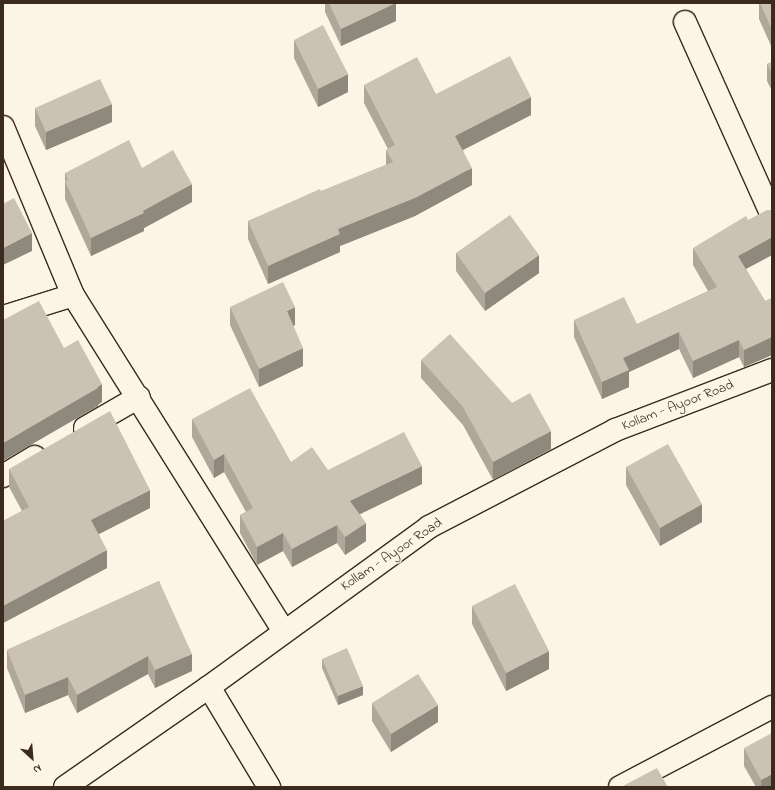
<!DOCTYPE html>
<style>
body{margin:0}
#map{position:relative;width:775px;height:790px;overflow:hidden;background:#fcf5e5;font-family:"Indie Flower",sans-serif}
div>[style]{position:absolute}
.roads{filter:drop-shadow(1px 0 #3b2a1e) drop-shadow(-1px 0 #3b2a1e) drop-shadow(0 1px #3b2a1e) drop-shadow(0 -1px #3b2a1e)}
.minor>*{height:22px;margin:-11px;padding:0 11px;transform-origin:11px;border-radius:11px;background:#fcf5e5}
.secondary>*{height:22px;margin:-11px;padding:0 11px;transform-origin:11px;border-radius:11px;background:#fcf5e5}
.wall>*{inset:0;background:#afa79a}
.shaded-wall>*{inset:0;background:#8f887d}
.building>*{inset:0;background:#ccc2b3}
span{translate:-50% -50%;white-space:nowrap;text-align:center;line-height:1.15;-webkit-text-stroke:3px #fcf5e5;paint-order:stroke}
.street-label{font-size:14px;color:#3b2a1e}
.frame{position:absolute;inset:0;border:4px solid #3b2a1e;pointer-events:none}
.north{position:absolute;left:12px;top:738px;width:40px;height:40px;-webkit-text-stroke:3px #fcf5e5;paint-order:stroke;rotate:154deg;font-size:11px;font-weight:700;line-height:16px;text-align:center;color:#3b2a1e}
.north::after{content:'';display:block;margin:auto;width:14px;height:18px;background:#3b2a1e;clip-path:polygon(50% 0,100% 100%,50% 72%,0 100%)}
</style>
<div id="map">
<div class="roads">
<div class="minor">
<i style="left:685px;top:22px;width:213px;rotate:65.8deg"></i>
<i style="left:3px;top:127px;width:182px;rotate:67.4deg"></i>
<i style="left:73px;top:295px;width:397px;rotate:57.9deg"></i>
<i style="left:3px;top:317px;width:73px;rotate:-17.4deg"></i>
<i style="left:85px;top:428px;width:62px;rotate:-29.9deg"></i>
<i style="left:3px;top:476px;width:37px;rotate:-31deg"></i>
<i style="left:209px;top:687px;width:117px;rotate:59deg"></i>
<i style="left:620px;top:787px;width:172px;rotate:-27.8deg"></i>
</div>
<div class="secondary">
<i style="left:65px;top:787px;width:175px;rotate:-34.8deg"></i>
<i style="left:209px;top:687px;width:272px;rotate:-36deg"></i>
<i style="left:429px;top:527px;width:210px;rotate:-27.5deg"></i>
<i style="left:615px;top:430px;width:168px;rotate:-20.9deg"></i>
</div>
</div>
<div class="wall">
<i style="clip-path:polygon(325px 3px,396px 3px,396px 21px,341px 46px,325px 12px)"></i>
<i style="clip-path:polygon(759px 3px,772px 3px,772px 48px,759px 19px)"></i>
<i style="clip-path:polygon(294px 40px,348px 92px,318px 107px,294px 58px)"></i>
<i style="clip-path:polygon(772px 62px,772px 91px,767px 81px,767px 64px)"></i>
<i style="clip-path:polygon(364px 85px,436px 94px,531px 115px,463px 150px,472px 185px,415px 216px,340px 246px,340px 252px,268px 284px,248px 239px,248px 221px,386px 165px,386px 150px,388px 149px,364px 103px)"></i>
<i style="clip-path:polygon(35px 108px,112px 122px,46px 150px,35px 126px)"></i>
<i style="clip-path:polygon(142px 168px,192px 202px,144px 228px,144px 231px,91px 256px,65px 199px,65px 173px)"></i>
<i style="clip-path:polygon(693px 248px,772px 255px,746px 269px,765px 301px,772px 300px,772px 355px,744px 367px,739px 357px,693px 378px,679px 349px,629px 372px,629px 387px,602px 399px,574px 337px,574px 320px,637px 324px,708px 291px,693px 265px)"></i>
<i style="clip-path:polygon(456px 253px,539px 273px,485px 311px,456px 271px)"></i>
<i style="clip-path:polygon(230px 307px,295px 325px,293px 326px,303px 366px,259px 387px,230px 325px)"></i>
<i style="clip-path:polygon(421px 360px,512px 403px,551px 449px,493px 480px,463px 425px,421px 378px)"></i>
<i style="clip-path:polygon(192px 419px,291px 462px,328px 470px,422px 484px,360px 514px,366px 541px,345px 555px,337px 543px,292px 567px,283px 551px,257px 565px,240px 533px,240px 515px,246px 512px,224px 472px,214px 478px,192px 437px)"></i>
<i style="clip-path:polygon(626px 467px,702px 522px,660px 546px,626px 485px)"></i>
<i style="clip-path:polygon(9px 469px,150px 508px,99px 534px,107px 568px,3px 623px,3px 521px,22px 511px,9px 487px)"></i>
<i style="clip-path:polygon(159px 581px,192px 671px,155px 688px,148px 674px,77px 713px,68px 695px,25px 713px,7px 668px,7px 650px)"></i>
<i style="clip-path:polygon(472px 606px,549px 669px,506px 691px,472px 624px)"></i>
<i style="clip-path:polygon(322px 659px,363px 695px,338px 705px,322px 668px)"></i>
<i style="clip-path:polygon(372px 703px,438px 722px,391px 752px,372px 721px)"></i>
<i style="clip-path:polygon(744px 748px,772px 787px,756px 787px,744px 766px)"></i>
</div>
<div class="shaded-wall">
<i style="clip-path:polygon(396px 3px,396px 21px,341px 46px,341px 29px)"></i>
<i style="clip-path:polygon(348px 74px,348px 92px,318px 107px,318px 89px)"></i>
<i style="clip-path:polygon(531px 97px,531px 115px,455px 154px,455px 136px)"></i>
<i style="clip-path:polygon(112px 104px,112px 122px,46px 150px,46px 132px)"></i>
<i style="clip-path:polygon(472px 168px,472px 185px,415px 216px,340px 246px,340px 252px,268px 284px,268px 266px,338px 229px)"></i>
<i style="clip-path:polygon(192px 184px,192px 202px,144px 228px,144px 231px,91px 256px,91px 238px)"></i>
<i style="clip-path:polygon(32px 233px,32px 251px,3px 265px,3px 248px)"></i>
<i style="clip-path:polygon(772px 237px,772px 255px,738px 273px,738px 256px)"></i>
<i style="clip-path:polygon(539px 255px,539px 273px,485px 311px,485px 293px)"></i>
<i style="clip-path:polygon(295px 307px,295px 325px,287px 329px,287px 311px)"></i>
<i style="clip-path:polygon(679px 332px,679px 349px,629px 372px,629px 387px,602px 399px,602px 382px,623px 358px)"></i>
<i style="clip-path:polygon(772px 337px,772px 355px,744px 367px,744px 350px)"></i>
<i style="clip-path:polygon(739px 340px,739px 357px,693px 378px,693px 361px)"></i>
<i style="clip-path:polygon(303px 348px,303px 366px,259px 387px,259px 369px)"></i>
<i style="clip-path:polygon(102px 384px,102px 402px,98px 405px,98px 406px,3px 461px,3px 443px)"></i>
<i style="clip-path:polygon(551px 431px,551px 449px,493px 480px,493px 462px)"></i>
<i style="clip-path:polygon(224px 454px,224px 472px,214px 478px,214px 460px)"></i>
<i style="clip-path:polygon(422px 466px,422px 484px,350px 519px,350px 501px)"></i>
<i style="clip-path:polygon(150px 490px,150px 508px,91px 538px,91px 520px)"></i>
<i style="clip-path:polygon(702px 504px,702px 522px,660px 546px,660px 528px)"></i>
<i style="clip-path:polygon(366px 523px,366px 541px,345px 555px,345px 537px)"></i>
<i style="clip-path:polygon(337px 525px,337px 543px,292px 567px,292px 549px)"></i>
<i style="clip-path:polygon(283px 533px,283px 551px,257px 565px,257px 547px)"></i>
<i style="clip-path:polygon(107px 550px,107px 568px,3px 623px,3px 606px)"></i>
<i style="clip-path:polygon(549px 651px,549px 669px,506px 691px,506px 673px)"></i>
<i style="clip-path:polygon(192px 654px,192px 671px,155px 688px,155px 670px)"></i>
<i style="clip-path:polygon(148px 656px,148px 674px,77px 713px,77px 695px)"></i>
<i style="clip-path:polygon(68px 677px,68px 695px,25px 713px,25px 695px)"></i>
<i style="clip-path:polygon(363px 686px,363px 695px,338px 705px,338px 696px)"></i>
<i style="clip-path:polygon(438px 705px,438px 722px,391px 752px,391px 734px)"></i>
<i style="clip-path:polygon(772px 774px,772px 787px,761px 787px,761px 780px)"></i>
</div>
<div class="building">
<i style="clip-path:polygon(329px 3px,396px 3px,341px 29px)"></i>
<i style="clip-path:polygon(760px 3px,772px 3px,772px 30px)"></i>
<i style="clip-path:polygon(323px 25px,348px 74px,318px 89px,294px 40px)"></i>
<i style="clip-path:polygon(510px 56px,531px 97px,455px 136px,472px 168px,415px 198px,338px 229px,340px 234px,268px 266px,248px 221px,320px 189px,321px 191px,393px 162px,386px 150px,395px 145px,364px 85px,417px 57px,436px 94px)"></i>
<i style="clip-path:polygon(772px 62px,772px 74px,767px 64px)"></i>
<i style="clip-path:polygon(100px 79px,112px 104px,46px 132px,35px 108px)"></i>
<i style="clip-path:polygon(129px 140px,142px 168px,173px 150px,192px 184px,143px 211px,144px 213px,91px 238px,65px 181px,68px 180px,65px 173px)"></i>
<i style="clip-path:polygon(14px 198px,32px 233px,3px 248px,3px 204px)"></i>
<i style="clip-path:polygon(767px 210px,772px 210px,772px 237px,738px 256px,765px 301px,771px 298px,772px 300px,772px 337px,744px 350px,739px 340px,693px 361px,679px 332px,623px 358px,629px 370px,602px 382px,574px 320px,624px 297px,637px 324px,717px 287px,693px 248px,746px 216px,748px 220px)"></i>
<i style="clip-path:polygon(510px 215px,539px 255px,485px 293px,456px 253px)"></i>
<i style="clip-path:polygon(283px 282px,295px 307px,287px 311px,303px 348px,259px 369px,230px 307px)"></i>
<i style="clip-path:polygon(39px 301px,64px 348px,78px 340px,102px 384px,97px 387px,98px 388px,3px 443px,3px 388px,4px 388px,3px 385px,3px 320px)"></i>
<i style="clip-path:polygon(450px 334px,512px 403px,530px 393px,551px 431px,493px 462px,463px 407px,421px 360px)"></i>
<i style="clip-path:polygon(250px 388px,291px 462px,312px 447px,328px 470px,404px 432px,422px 466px,350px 501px,366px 523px,345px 537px,337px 525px,292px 549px,283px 533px,257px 547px,240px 515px,253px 508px,224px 454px,214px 460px,192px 419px)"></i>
<i style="clip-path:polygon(110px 411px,150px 490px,91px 520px,107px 550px,3px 606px,3px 521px,29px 507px,9px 469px)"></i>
<i style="clip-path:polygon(668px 444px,702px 504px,660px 528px,626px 467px)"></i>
<i style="clip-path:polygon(159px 581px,192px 654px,155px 670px,148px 656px,77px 695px,68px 677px,25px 695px,7px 650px)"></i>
<i style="clip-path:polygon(515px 584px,549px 651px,506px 673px,472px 606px)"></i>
<i style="clip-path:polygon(347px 648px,363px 686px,338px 696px,322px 659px)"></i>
<i style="clip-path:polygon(418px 674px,438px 705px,391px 734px,372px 703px)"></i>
<i style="clip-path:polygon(772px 733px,772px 774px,761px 780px,744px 748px)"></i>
<i style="clip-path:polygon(657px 768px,668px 787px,621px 787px)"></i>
</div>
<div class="street-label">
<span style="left:678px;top:406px;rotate:-21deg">Kollam - Ayoor Road</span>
<span style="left:392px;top:555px;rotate:-34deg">Kollam - Ayoor Road</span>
</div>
<div class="frame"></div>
<div class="north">N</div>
</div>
